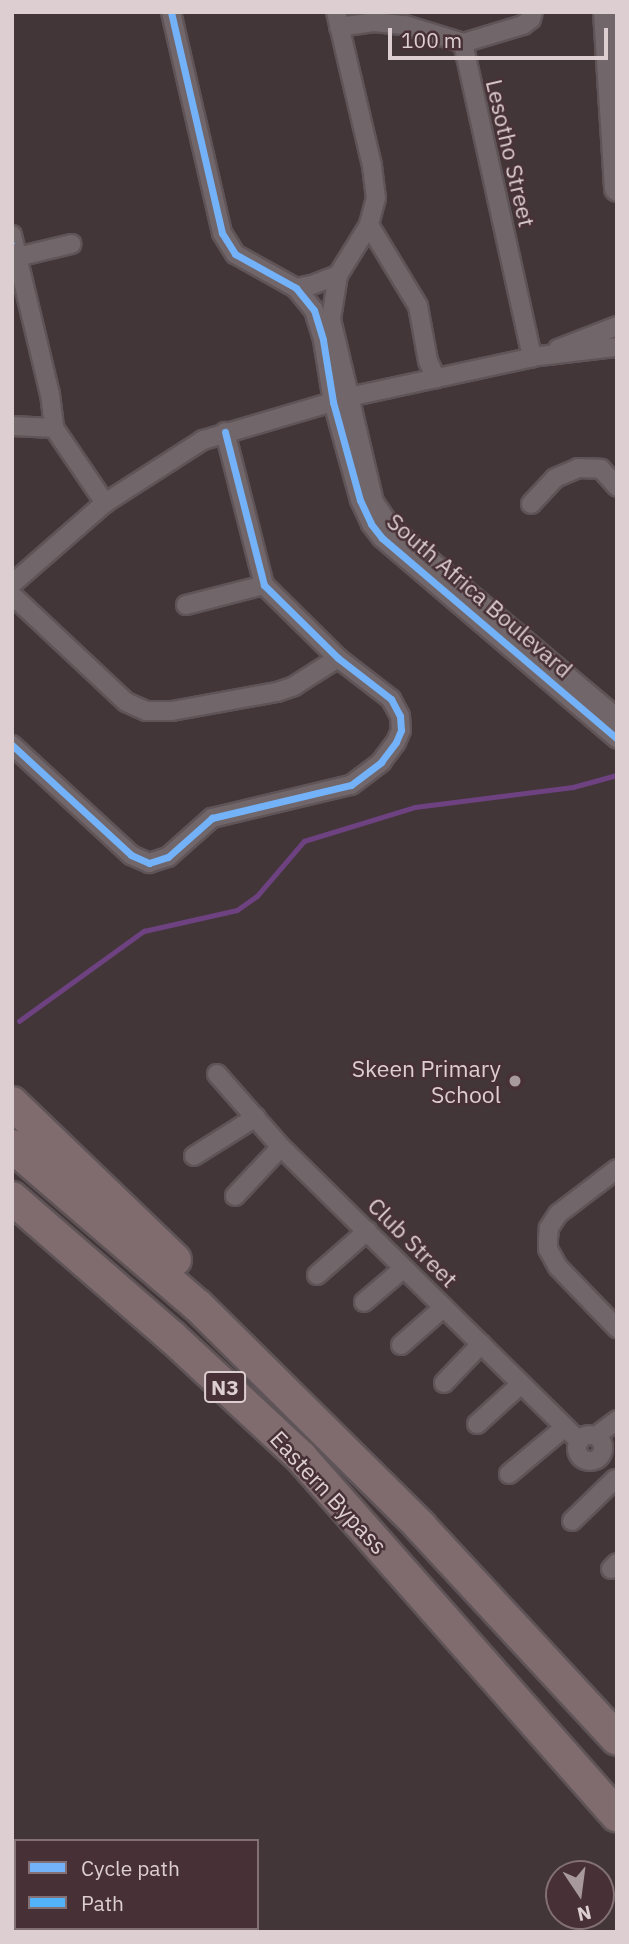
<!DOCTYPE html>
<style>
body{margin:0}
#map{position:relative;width:629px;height:1944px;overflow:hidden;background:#423639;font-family:"IBM Plex Sans",sans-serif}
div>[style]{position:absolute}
.stream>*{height:4.5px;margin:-2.25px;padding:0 2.25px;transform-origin:2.25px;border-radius:2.25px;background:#6e4281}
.roads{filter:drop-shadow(2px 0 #5f5457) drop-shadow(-2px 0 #5f5457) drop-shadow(0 2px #5f5457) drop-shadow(0 -2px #5f5457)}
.street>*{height:18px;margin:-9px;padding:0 9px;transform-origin:9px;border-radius:9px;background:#71666a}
.street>.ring{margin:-9px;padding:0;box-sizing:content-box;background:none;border:18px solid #71666a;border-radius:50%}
.secondary>*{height:24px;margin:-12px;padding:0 12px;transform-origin:12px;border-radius:12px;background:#71666a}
.highway>*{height:32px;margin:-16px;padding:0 16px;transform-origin:16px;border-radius:16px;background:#806c6e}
.quiet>*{height:5px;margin-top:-2.5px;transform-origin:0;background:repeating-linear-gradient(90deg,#52b3f8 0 10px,transparent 0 15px)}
.cycleway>*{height:7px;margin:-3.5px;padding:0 3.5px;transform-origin:3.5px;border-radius:3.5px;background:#73b2f8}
.dots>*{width:19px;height:19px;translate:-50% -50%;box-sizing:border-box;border:4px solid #473137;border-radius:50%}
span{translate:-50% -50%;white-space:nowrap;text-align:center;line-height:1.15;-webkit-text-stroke:5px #473137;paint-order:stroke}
.shield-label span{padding:2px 5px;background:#473137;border:2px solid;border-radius:5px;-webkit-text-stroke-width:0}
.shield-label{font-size:21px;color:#ddced2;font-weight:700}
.street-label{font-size:23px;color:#ddced2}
.poi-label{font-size:23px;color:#ddced2}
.right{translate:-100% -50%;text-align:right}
.frame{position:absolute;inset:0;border:14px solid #ddced2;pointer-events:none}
.legend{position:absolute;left:14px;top:1839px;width:245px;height:91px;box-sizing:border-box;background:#473137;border:2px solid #837075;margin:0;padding:9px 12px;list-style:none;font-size:21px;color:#ddced2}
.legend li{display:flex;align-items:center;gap:14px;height:35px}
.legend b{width:35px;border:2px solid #837075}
.north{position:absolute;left:545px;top:1860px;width:70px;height:70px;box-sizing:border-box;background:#473137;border:2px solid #837075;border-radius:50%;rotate:167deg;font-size:19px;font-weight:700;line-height:28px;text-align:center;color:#ddced2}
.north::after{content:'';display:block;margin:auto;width:24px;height:32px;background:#a7999c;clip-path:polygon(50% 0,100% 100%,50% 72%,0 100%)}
.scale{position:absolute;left:388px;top:28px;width:220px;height:32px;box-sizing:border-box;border:4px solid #ddced2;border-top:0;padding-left:9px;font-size:21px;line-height:24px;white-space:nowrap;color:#ddced2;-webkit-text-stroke:5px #473137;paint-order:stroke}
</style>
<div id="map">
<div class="stream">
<i style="left:19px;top:1021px;width:154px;rotate:-35.8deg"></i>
<i style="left:144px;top:931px;width:95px;rotate:-12.7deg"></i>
<i style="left:237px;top:910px;width:24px;rotate:-35deg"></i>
<i style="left:257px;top:896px;width:72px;rotate:-49.5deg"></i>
<i style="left:304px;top:841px;width:116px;rotate:-17deg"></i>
<i style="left:415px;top:807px;width:159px;rotate:-7.2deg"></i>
<i style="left:573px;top:787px;width:46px;rotate:-15.3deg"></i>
</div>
<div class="roads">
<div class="street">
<i style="left:171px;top:12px;width:227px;rotate:77deg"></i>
<i style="left:222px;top:233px;width:25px;rotate:58deg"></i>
<i style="left:235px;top:254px;width:70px;rotate:29.1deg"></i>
<i style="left:296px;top:288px;width:28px;rotate:51deg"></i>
<i style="left:314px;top:310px;width:31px;rotate:73deg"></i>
<i style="left:323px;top:340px;width:63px;rotate:80.8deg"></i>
<i style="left:333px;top:402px;width:102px;rotate:74.6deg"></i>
<i style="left:360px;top:500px;width:26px;rotate:65deg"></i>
<i style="left:371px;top:524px;width:18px;rotate:52deg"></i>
<i style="left:382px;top:538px;width:309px;rotate:40.5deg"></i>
<i style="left:336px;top:12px;width:158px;rotate:76.8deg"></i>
<i style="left:372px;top:166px;width:32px;rotate:83deg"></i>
<i style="left:376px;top:198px;width:28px;rotate:105deg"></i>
<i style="left:369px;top:225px;width:59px;rotate:121.8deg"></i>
<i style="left:338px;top:275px;width:45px;rotate:99deg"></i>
<i style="left:331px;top:319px;width:188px;rotate:76.8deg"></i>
<i style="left:374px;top:502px;width:29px;rotate:56deg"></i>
<i style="left:390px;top:526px;width:297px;rotate:40.2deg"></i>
<i style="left:339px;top:27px;width:35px;rotate:-8deg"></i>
<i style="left:374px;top:22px;width:31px;rotate:6deg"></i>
<i style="left:405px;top:25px;width:61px;rotate:17.2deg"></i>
<i style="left:463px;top:43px;width:322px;rotate:77.6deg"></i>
<i style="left:463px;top:43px;width:63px;rotate:-16.7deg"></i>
<i style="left:523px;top:25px;width:10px;rotate:-37deg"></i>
<i style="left:531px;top:19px;width:7px;rotate:-74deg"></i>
<i style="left:369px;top:225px;width:95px;rotate:58.8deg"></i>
<i style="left:418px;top:306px;width:56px;rotate:79.7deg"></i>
<i style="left:428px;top:361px;width:19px;rotate:65deg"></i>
<i style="left:12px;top:235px;width:163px;rotate:76.6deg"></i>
<i style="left:50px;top:394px;width:34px;rotate:83deg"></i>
<i style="left:54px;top:428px;width:91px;rotate:55.8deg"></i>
<i style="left:17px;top:257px;width:56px;rotate:-13.5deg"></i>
<i style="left:296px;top:288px;width:16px;rotate:-11deg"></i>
<i style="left:312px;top:285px;width:28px;rotate:-21deg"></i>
<i style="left:558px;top:349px;width:63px;rotate:-21.3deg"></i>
<i style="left:12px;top:426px;width:42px;rotate:2.7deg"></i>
<i style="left:531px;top:504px;width:35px;rotate:-47deg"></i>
<i style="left:555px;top:478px;width:25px;rotate:-23deg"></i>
<i style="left:578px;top:468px;width:23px;rotate:2deg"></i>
<i style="left:601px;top:469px;width:24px;rotate:48deg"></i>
<i style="left:12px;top:584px;width:123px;rotate:-41.1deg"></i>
<i style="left:105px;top:503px;width:117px;rotate:-32.7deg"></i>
<i style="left:203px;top:440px;width:152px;rotate:-16.4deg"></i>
<i style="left:349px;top:397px;width:194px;rotate:-12.2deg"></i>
<i style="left:539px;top:356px;width:79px;rotate:-6.6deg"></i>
<i style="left:12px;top:595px;width:156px;rotate:43.2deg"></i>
<i style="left:126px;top:702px;width:22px;rotate:24deg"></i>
<i style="left:146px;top:711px;width:26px"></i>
<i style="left:172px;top:711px;width:107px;rotate:-10.3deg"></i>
<i style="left:277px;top:692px;width:18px;rotate:-19deg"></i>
<i style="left:294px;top:686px;width:52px;rotate:-32.5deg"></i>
<i style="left:186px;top:605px;width:81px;rotate:-14.4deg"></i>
<i style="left:12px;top:745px;width:162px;rotate:42.7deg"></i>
<i style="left:131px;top:855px;width:20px;rotate:24deg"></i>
<i style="left:149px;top:863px;width:20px;rotate:-18deg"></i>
<i style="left:168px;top:857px;width:59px;rotate:-41.6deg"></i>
<i style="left:212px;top:818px;width:143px;rotate:-13.4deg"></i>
<i style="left:351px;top:785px;width:38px;rotate:-37deg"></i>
<i style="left:381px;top:762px;width:25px;rotate:-53deg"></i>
<i style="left:396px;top:742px;width:13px;rotate:-67deg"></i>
<i style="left:401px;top:730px;width:14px;rotate:-94deg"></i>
<i style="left:400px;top:716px;width:19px;rotate:-118deg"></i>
<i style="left:391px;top:699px;width:67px;rotate:-142.3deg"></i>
<i style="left:338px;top:658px;width:104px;rotate:-135.4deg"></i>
<i style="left:264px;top:585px;width:158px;rotate:-104.3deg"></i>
<i style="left:217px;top:1074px;width:97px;rotate:48.8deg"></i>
<i style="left:281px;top:1147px;width:419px;rotate:44.6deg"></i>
<i style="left:194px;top:1156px;width:73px;rotate:-32.2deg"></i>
<i style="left:617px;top:1169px;width:74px;rotate:142.7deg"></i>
<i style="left:558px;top:1214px;width:17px;rotate:123deg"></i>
<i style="left:549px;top:1228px;width:11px;rotate:95deg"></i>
<i style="left:548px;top:1239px;width:10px;rotate:90deg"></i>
<i style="left:548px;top:1249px;width:21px;rotate:61deg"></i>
<i style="left:558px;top:1267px;width:85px;rotate:46deg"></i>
<i style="left:235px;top:1196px;width:67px;rotate:-46.8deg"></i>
<i style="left:317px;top:1275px;width:67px;rotate:-41.3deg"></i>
<i style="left:364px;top:1302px;width:52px;rotate:-40.4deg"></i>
<i style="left:401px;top:1345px;width:57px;rotate:-41.5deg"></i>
<i style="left:444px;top:1383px;width:54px;rotate:-46.5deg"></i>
<i style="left:477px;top:1424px;width:59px;rotate:-42.3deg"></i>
<i class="ring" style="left:577px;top:1435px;width:8px;height:8px"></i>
<i style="left:596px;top:1436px;width:26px;rotate:-37deg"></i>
<i style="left:509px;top:1474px;width:73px;rotate:-40deg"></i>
<i style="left:572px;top:1521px;width:60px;rotate:-44.3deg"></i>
<i style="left:611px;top:1569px;width:8px;rotate:-45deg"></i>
</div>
<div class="secondary">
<i style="left:606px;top:12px;width:177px;rotate:86.4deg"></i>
</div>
<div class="highway">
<i style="left:12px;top:1103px;width:226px;rotate:43.9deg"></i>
<i style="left:12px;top:1146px;width:245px;rotate:40.7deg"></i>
<i style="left:198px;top:1306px;width:313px;rotate:44.7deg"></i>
<i style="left:420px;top:1526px;width:290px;rotate:47.2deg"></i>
<i style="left:12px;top:1198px;width:212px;rotate:41deg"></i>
<i style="left:172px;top:1337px;width:176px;rotate:42.9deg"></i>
<i style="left:301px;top:1457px;width:478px;rotate:48.6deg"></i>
</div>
</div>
<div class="quiet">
<i style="left:12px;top:242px;width:2px;rotate:-27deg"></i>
</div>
<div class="cycleway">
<i style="left:171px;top:12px;width:227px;rotate:77deg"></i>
<i style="left:222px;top:233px;width:25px;rotate:58deg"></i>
<i style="left:235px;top:254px;width:70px;rotate:29.1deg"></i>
<i style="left:296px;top:288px;width:28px;rotate:51deg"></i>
<i style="left:314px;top:310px;width:31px;rotate:73deg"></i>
<i style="left:323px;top:340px;width:63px;rotate:80.8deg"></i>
<i style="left:333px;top:402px;width:102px;rotate:74.6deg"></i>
<i style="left:360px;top:500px;width:26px;rotate:65deg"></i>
<i style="left:371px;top:524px;width:18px;rotate:52deg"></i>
<i style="left:382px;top:538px;width:309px;rotate:40.5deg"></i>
<i style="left:12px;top:745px;width:162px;rotate:42.7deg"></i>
<i style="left:131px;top:855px;width:20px;rotate:24deg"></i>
<i style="left:149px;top:863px;width:20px;rotate:-18deg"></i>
<i style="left:168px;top:857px;width:59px;rotate:-41.6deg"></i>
<i style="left:212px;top:818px;width:143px;rotate:-13.4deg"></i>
<i style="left:351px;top:785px;width:38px;rotate:-37deg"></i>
<i style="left:381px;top:762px;width:25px;rotate:-53deg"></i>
<i style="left:396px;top:742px;width:13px;rotate:-67deg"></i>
<i style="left:401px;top:730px;width:14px;rotate:-94deg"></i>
<i style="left:400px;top:716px;width:19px;rotate:-118deg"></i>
<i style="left:391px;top:699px;width:67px;rotate:-142.3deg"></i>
<i style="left:338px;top:658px;width:104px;rotate:-135.4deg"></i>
<i style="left:264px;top:585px;width:158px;rotate:-104.3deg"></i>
</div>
<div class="dots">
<i style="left:515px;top:1081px;background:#a7999c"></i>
</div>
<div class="shield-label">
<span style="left:225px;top:1387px">N3</span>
</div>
<div class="street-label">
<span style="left:511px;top:153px;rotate:77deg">Lesotho Street</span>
<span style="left:480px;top:595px;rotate:41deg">South Africa Boulevard</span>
<span style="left:413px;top:1242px;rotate:45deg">Club Street</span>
<span style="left:329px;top:1492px;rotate:47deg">Eastern Bypass</span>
</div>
<div class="poi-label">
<span class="right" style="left:501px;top:1081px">Skeen Primary<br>School</span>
</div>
<div class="frame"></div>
<ul class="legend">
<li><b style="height:9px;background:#73b2f8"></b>Cycle path</li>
<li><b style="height:9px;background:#52b3f8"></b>Path</li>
</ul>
<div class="north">N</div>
<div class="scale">100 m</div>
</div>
